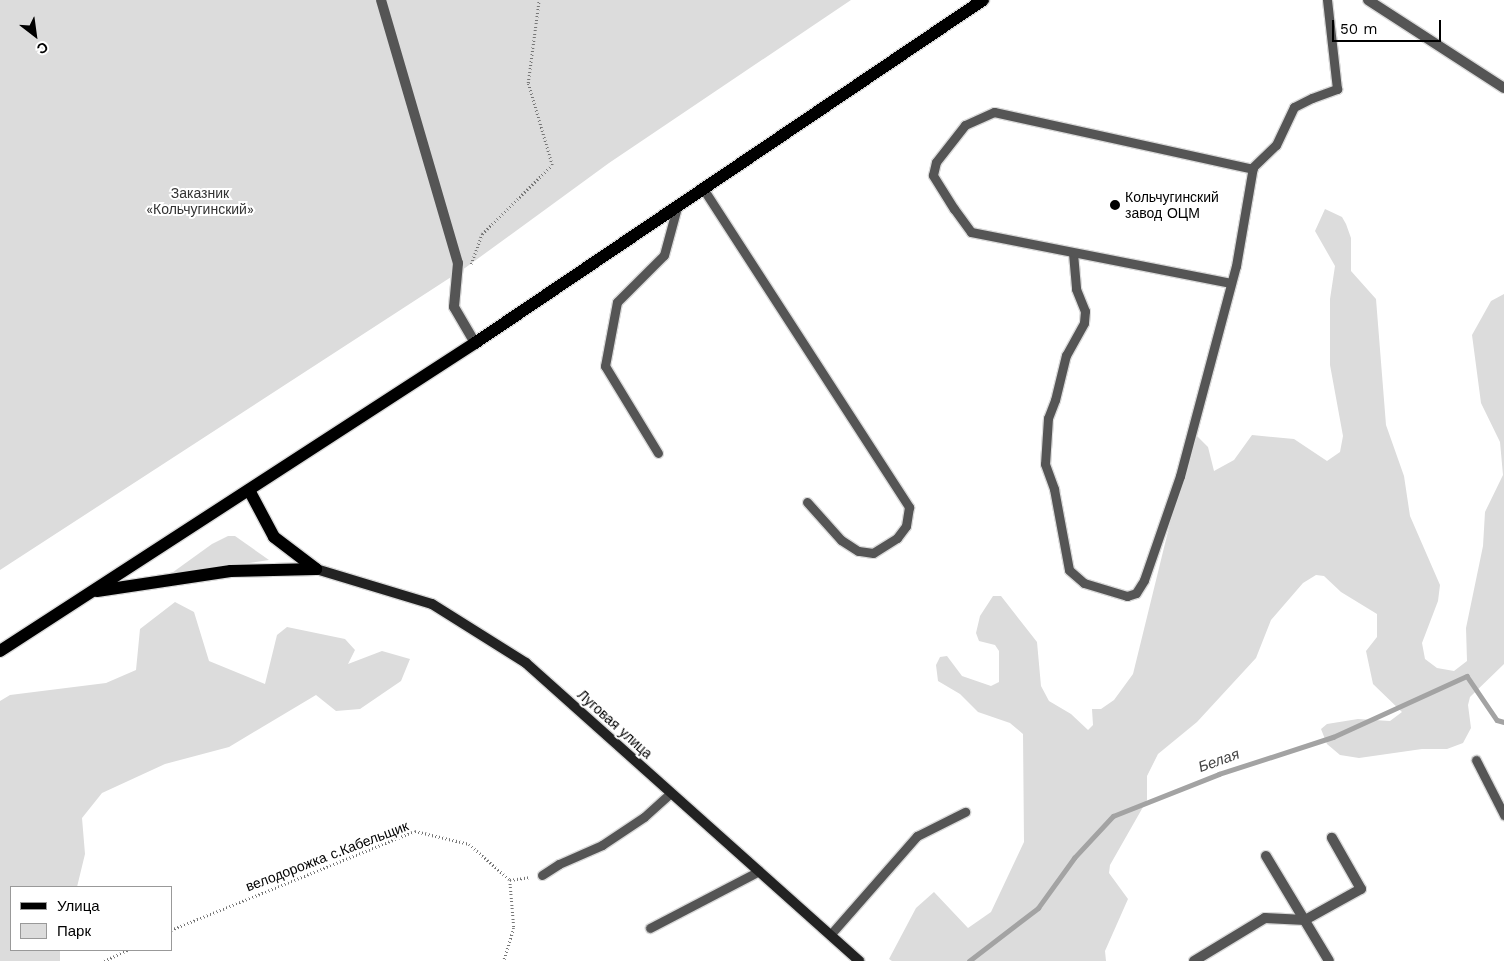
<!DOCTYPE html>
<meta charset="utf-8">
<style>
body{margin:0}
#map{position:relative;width:1504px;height:961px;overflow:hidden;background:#fff;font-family:"Work Sans",sans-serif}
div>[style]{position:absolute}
.green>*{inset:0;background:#dcdcdc}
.stream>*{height:4.5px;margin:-2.25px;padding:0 2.25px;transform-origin:2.25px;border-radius:2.25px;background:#a3a3a3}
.path>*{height:2.5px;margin-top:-1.25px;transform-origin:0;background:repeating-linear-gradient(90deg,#777 0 1px,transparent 0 3.5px)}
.roads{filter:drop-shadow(1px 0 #dbdbdb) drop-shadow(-1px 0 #dbdbdb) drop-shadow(0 1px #dbdbdb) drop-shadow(0 -1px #dbdbdb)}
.lane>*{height:9px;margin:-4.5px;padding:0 4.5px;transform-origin:4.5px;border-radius:4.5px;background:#555}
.street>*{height:10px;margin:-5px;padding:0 5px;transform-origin:5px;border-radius:5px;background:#555}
.secondary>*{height:10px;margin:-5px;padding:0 5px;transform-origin:5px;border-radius:5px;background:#222}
.primary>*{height:12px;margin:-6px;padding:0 6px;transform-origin:6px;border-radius:6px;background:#000}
.dots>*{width:14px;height:14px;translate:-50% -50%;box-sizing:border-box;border:2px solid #fff;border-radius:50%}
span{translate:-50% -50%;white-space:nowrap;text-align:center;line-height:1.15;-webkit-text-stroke:4px #fff;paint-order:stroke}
.park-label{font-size:14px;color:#333}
.poi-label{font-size:14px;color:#000}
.left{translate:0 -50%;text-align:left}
.street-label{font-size:14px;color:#000}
.water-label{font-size:15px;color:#444;font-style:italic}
.legend{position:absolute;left:10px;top:886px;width:162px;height:65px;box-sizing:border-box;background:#fff;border:1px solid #999;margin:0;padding:6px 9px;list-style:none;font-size:15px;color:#000}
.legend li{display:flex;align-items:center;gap:10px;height:25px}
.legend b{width:25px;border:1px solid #999}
.north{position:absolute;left:10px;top:10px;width:50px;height:50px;-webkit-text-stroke:4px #fff;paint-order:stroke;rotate:150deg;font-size:14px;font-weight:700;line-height:20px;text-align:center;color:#000}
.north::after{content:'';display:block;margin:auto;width:18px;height:22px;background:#000;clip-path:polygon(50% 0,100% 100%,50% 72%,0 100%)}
.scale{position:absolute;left:1332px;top:20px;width:109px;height:22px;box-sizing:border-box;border:2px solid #000;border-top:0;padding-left:6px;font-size:15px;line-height:18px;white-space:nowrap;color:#000;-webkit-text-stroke:4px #fff;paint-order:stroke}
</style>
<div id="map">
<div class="green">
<i style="clip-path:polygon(0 0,851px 0,609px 163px,465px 268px,0 570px)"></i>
<i style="clip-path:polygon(1325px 209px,1342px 217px,1346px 224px,1351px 238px,1351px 271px,1376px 299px,1386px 425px,1404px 476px,1410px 516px,1440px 585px,1438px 601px,1422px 643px,1425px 659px,1437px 668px,1454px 671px,1467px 661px,1466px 628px,1483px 546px,1485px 512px,1503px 475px,1500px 442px,1481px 403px,1472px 335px,1491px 301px,1504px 294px,1504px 664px,1470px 697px,1468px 705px,1471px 728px,1463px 743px,1447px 749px,1422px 749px,1359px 758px,1340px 755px,1327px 744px,1321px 729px,1327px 724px,1358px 719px,1390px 721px,1402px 712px,1373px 684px,1366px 651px,1377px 637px,1377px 614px,1341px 592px,1324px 576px,1316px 575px,1303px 583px,1271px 620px,1256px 658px,1197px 722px,1158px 754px,1147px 776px,1147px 800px,1110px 865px,1109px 873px,1128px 899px,1105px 951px,1106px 961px,892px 961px,889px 959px,916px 908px,934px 892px,968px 928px,991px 912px,1024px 842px,1023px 734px,1010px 723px,978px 712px,960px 694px,938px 681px,936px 665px,940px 657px,947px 656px,962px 676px,991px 686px,999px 682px,999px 651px,995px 645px,979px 641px,976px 633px,980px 616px,993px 596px,1001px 596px,1037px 642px,1041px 686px,1049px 701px,1071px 714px,1088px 730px,1093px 725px,1092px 709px,1101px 709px,1114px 700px,1133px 674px,1186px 458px,1197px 436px,1208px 447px,1214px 471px,1234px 460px,1252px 435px,1294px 439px,1327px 461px,1340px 452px,1343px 436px,1330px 365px,1330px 299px,1335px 266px,1315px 231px)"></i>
<i style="clip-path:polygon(228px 536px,235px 536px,269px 560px,169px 575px,212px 544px)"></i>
<i style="clip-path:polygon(175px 602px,194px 612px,209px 661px,265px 684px,277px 635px,287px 627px,345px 639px,355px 650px,348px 664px,382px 651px,410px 659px,401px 681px,360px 709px,336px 711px,316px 695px,229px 747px,165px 764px,102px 793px,82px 818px,85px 854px,77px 887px,11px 887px,11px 950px,60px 950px,60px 961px,0 961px,0 701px,10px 695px,106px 683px,136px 670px,140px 629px)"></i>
</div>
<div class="stream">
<i style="left:969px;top:961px;width:87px;rotate:-37.5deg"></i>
<i style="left:1038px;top:908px;width:62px;rotate:-54.2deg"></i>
<i style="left:1074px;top:858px;width:57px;rotate:-47.1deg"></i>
<i style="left:1113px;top:816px;width:114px;rotate:-21.6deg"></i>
<i style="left:1219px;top:774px;width:120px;rotate:-18deg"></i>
<i style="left:1333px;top:737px;width:147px;rotate:-24.5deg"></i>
<i style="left:1467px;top:676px;width:53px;rotate:55.7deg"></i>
<i style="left:1497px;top:720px;width:7px;rotate:16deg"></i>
</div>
<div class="path">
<i style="left:471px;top:264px;width:32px;rotate:-70deg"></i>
<i style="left:482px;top:234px;width:98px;rotate:-44.6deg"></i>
<i style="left:552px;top:165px;width:85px;rotate:-106.3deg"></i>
<i style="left:528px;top:83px;width:84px;rotate:-82.5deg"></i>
<i style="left:510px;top:880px;width:21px;rotate:-8deg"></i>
<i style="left:171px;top:930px;width:263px;rotate:-22.1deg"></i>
<i style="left:415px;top:831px;width:56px;rotate:13.5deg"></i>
<i style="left:469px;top:844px;width:55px;rotate:41.3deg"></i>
<i style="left:510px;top:880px;width:48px;rotate:85.2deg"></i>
<i style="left:514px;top:928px;width:34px;rotate:107deg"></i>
<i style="left:104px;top:961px;width:26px;rotate:-25deg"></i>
</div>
<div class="roads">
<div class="lane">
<i style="left:704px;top:190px;width:378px;rotate:57.1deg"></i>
<i style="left:909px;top:507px;width:19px;rotate:99deg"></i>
<i style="left:906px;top:526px;width:15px;rotate:127deg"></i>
<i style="left:897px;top:538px;width:28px;rotate:148deg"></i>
<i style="left:873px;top:553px;width:15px;rotate:-172deg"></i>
<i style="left:858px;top:551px;width:20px;rotate:-147deg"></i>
<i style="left:841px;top:540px;width:51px;rotate:-131.8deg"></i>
<i style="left:1073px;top:253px;width:36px;rotate:85deg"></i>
<i style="left:1076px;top:289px;width:24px;rotate:68deg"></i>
<i style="left:1085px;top:311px;width:12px;rotate:95deg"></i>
<i style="left:1084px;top:323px;width:37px;rotate:119deg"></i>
<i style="left:1066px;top:355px;width:46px;rotate:103.7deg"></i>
<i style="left:1055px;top:400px;width:19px;rotate:111deg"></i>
<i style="left:1048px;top:418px;width:46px;rotate:93.7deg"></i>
<i style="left:1045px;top:464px;width:27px;rotate:70deg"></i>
<i style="left:1054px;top:489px;width:82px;rotate:79.5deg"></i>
<i style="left:1069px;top:570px;width:20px;rotate:41deg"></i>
<i style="left:1084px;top:583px;width:45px;rotate:16.8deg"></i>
<i style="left:1127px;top:596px;width:9px;rotate:-18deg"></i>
<i style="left:1136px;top:593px;width:15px;rotate:-58deg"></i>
<i style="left:1144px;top:580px;width:110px;rotate:-70.9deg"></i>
<i style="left:1180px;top:476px;width:217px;rotate:-75.1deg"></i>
<i style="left:1236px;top:266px;width:100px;rotate:-80.3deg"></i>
<i style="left:1253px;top:167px;width:32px;rotate:-44deg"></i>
<i style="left:1276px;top:145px;width:42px;rotate:-64.7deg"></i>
<i style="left:1294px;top:107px;width:20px;rotate:-27deg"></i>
<i style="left:1312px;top:98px;width:27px;rotate:-20deg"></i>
<i style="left:1337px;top:89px;width:90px;rotate:-96.4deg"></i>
<i style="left:1231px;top:283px;width:265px;rotate:-168.9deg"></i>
<i style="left:971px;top:232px;width:29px;rotate:-126deg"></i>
<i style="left:954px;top:209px;width:40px;rotate:-122deg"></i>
<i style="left:933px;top:175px;width:13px;rotate:-77deg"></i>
<i style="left:936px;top:162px;width:47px;rotate:-51.9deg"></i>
<i style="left:965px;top:125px;width:32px;rotate:-24deg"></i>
<i style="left:994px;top:112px;width:265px;rotate:12.4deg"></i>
<i style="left:658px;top:453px;width:102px;rotate:-121.3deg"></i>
<i style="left:605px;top:366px;width:65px;rotate:-79.4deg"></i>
<i style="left:617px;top:302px;width:66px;rotate:-45deg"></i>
<i style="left:664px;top:255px;width:50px;rotate:-74.8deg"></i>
<i style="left:1476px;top:760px;width:62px;rotate:63deg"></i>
<i style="left:542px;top:875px;width:20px;rotate:-33deg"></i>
<i style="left:559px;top:864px;width:47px;rotate:-23.8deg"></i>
<i style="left:602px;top:845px;width:50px;rotate:-33.7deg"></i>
<i style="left:644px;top:817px;width:36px;rotate:-42deg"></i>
<i style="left:650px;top:928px;width:123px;rotate:-27.6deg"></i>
<i style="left:830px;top:935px;width:132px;rotate:-48.7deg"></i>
<i style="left:917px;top:836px;width:54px;rotate:-26.6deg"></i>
</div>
<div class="street">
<i style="left:381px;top:0;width:274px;rotate:73.7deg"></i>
<i style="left:458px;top:263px;width:44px;rotate:95.2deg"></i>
<i style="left:454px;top:307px;width:42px;rotate:59.7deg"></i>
<i style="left:1368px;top:0;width:162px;rotate:32.9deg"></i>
<i style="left:1266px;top:856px;width:122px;rotate:59deg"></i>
<i style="left:1194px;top:961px;width:83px;rotate:-31.2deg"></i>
<i style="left:1265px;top:918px;width:40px;rotate:2.9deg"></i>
<i style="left:1305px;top:920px;width:64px;rotate:-29deg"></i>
<i style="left:1361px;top:889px;width:59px;rotate:-119.6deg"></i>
</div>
<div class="secondary">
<i style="left:316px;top:569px;width:121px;rotate:16.8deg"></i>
<i style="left:432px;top:604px;width:111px;rotate:32.1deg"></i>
<i style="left:526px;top:663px;width:447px;rotate:41.8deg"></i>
</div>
<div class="primary">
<i style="left:249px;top:490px;width:53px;rotate:62deg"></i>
<i style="left:274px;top:537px;width:53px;rotate:37.3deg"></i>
<i style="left:97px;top:591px;width:135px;rotate:-8.5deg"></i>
<i style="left:231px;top:571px;width:85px;rotate:-1.3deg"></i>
<i style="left:0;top:651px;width:566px;rotate:-32.96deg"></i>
<i style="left:475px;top:343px;width:613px;rotate:-34.03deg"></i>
</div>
</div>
<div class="dots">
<i style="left:1115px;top:205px;background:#000"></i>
</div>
<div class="park-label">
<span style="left:200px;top:201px">Заказник<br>«Кольчугинский»</span>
</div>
<div class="poi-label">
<span class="left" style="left:1125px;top:205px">Кольчугинский<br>завод ОЦМ</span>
</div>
<div class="street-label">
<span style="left:615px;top:724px;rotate:42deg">Луговая улица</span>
<span style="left:327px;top:856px;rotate:-21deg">велодорожка с.Кабельщик</span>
</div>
<div class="water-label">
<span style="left:1219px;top:761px;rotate:-20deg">Белая</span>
</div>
<ul class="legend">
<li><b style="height:6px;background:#000"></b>Улица</li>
<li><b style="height:14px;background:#dcdcdc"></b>Парк</li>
</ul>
<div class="north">С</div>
<div class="scale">50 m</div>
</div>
